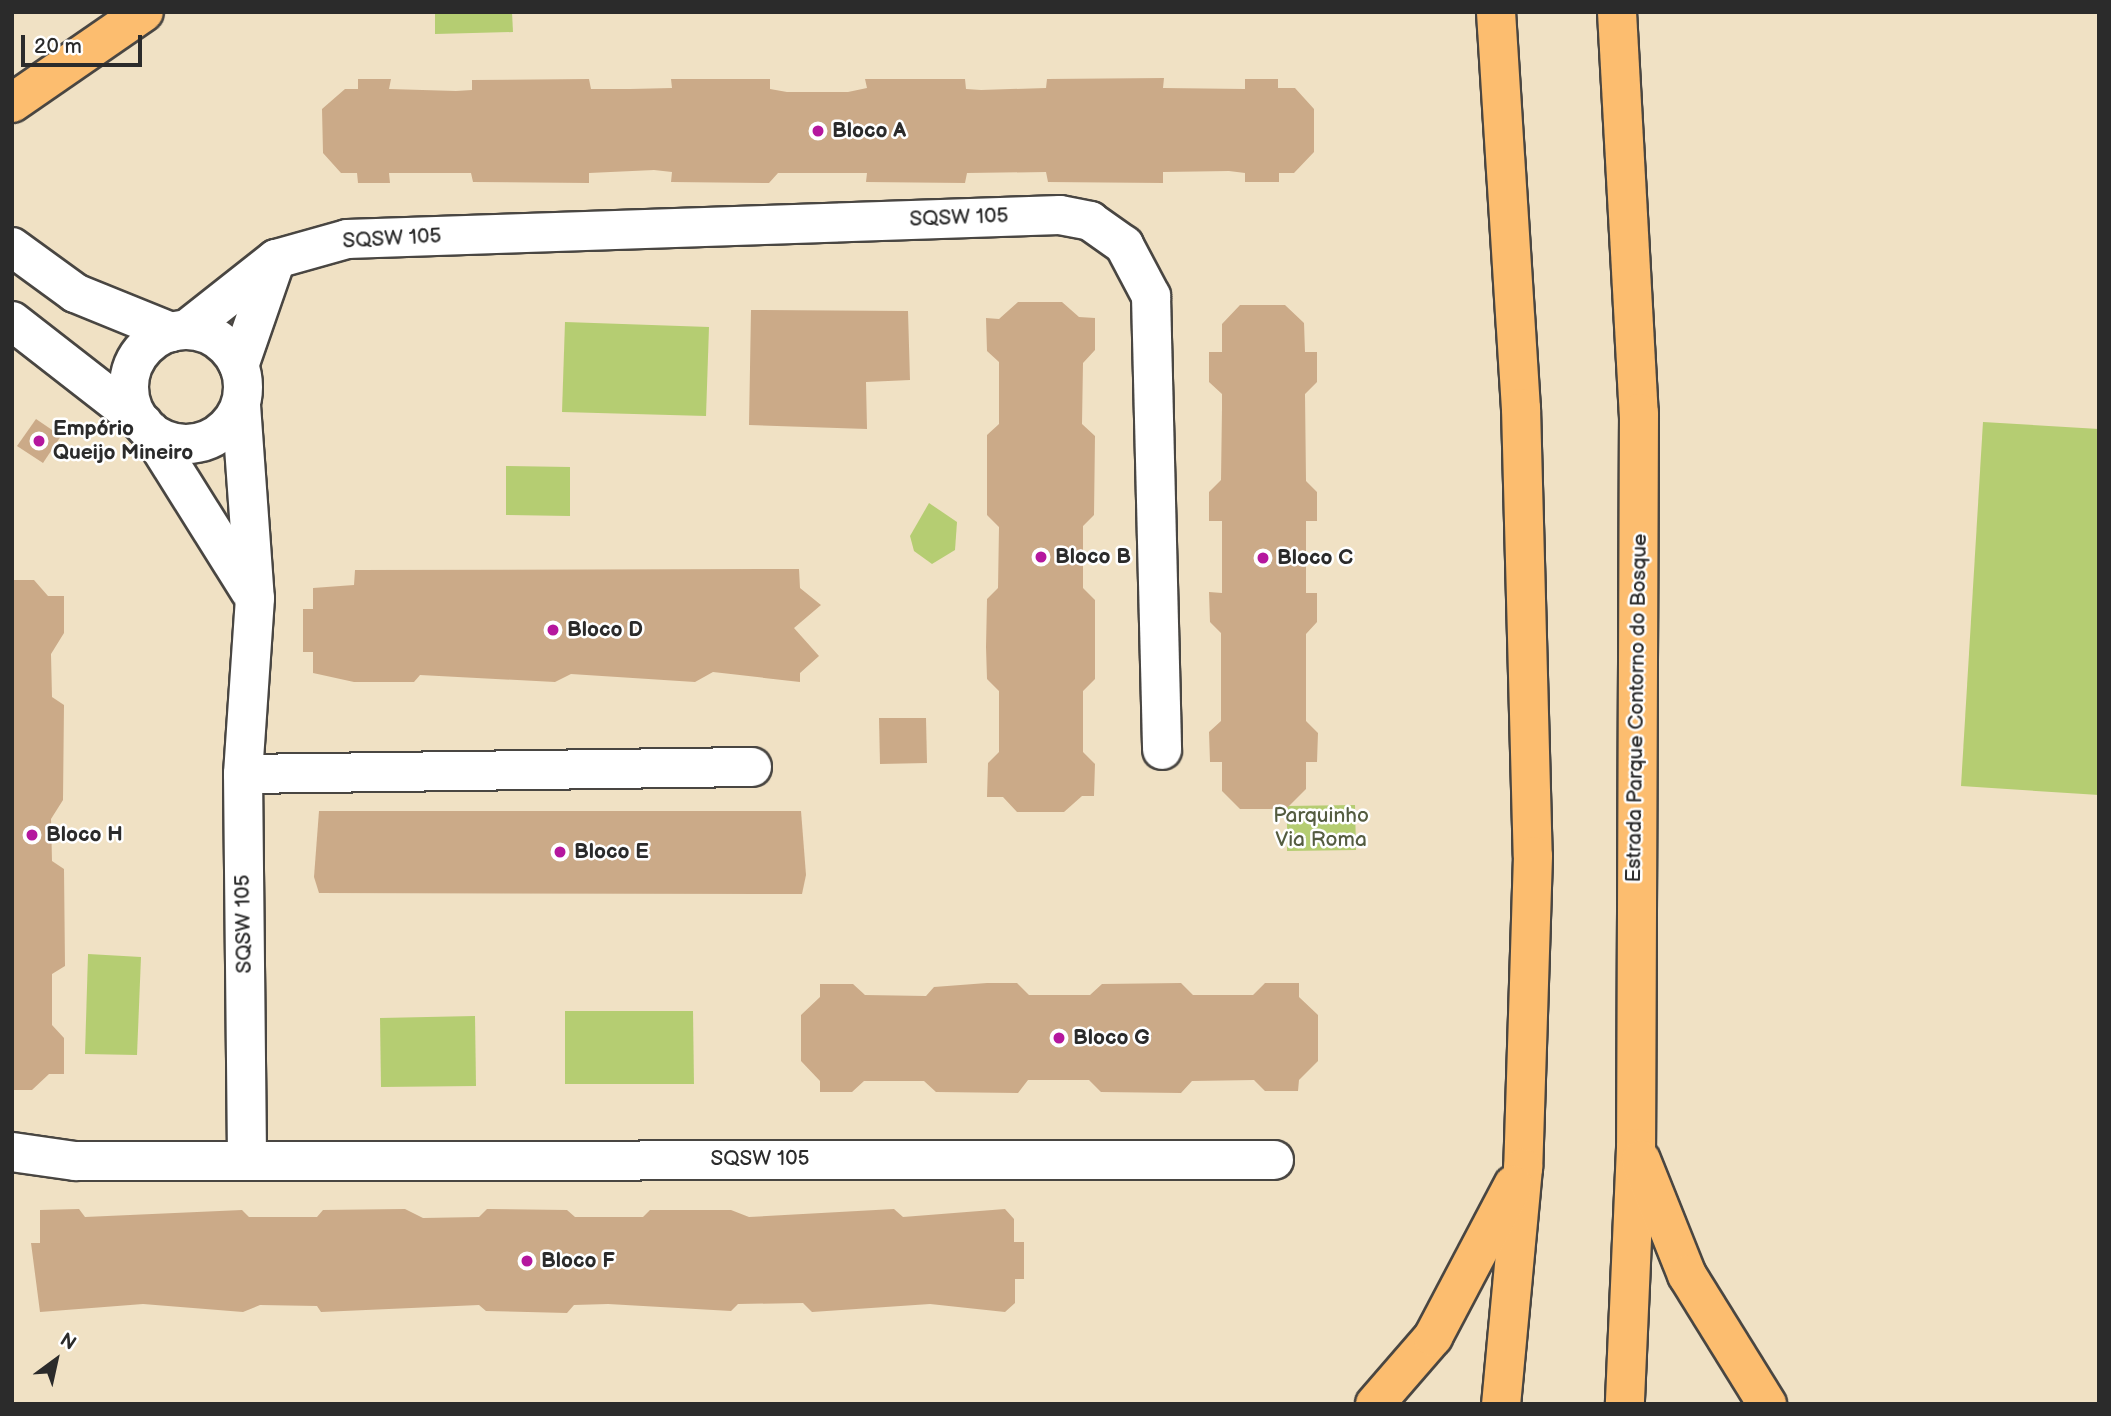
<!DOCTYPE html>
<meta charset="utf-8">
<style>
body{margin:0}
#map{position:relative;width:2111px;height:1416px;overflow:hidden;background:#f0e1c4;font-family:"Balsamiq Sans",sans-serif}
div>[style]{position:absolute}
.green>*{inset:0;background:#b5cd72}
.building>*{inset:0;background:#cbaa88}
.roads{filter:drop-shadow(2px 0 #494642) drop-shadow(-2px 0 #494642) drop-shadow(0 2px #494642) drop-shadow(0 -2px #494642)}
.minor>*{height:38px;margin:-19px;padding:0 19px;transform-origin:19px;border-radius:19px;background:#fff}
.minor>.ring{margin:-19px;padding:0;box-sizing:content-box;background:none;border:38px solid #fff;border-radius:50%}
.major>*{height:38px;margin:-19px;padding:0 19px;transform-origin:19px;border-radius:19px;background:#fcbd6f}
.dots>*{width:19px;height:19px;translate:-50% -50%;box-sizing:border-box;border:4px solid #fff;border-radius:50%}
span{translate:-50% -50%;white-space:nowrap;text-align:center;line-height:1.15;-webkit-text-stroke:5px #fff;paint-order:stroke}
.poi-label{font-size:21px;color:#2b2b2b;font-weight:700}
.left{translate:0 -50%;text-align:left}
.street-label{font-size:21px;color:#2b2b2b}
.park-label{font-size:21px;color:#545c40}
.frame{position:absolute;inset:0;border:14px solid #2b2b2b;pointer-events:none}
.north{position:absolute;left:21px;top:1325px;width:70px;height:70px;-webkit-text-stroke:5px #fff;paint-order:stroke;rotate:33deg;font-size:19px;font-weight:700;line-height:28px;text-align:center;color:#2b2b2b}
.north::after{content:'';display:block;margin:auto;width:24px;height:32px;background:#2b2b2b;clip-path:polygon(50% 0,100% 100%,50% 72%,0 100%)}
.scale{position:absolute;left:21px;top:35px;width:121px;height:32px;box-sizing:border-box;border:4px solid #2b2b2b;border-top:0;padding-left:9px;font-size:21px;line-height:24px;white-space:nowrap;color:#2b2b2b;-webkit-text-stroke:5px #fff;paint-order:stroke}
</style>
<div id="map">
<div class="green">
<i style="clip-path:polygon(435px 12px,512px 12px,513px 32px,435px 34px)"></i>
<i style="clip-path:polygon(565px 322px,709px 327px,706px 416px,562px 412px)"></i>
<i style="clip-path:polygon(1983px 422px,2099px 429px,2099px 795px,1961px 786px)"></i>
<i style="clip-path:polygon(506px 466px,570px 467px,570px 516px,506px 515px)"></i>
<i style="clip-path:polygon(929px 503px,957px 522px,955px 550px,932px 564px,914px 551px,910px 536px)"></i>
<i style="clip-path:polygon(1355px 805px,1356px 850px,1287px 851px,1287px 806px)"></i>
<i style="clip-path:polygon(88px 954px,141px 957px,137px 1055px,85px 1054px)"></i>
<i style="clip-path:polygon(565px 1011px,693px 1011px,694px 1084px,565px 1084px)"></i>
<i style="clip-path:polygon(475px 1016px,476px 1086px,381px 1087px,380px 1018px)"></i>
</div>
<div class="building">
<i style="clip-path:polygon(1164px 78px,1163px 88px,1245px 89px,1245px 79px,1278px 79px,1278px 88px,1295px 88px,1314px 109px,1314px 152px,1294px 173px,1279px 173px,1279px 182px,1245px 182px,1245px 173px,1229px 171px,1163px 172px,1163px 183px,1048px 182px,1046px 172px,967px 173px,965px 183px,866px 182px,867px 173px,778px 173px,769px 183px,671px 182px,672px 172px,654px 170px,589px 173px,589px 183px,473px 182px,471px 173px,389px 173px,390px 183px,358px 183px,357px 173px,341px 173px,323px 153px,322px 109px,345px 89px,358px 89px,358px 79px,391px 79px,389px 89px,456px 91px,472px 90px,472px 80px,589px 79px,591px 89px,630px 89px,672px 88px,671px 79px,770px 79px,770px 89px,787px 92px,848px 92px,867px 88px,865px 79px,965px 79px,966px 89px,981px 90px,1046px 88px,1047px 79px)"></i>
<i style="clip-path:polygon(1018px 302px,1062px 302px,1079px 317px,1095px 318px,1095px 350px,1083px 363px,1082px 424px,1095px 436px,1094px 515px,1083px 526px,1083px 588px,1095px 600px,1095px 679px,1083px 691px,1083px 752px,1095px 764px,1094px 796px,1082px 796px,1064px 812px,1017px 812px,1003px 797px,987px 797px,988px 763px,999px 752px,999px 691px,987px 679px,986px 647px,987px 599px,998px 588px,999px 527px,987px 515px,987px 435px,999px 424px,999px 362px,987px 351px,986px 318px,999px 319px)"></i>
<i style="clip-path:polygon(1240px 305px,1285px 305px,1304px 323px,1305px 352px,1317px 352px,1317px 382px,1305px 394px,1306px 481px,1317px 492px,1317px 521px,1306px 521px,1306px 593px,1317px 593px,1317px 622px,1306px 634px,1306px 721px,1318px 733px,1317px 762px,1306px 762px,1306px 789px,1286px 809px,1240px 809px,1222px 791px,1222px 762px,1210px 762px,1209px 732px,1221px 721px,1221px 633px,1210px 622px,1209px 592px,1222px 593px,1222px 521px,1209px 521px,1209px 492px,1221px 480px,1222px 408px,1222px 394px,1209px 382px,1209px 352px,1222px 352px,1222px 324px)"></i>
<i style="clip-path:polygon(751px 310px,908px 311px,910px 380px,866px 382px,867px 429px,749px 425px)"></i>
<i style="clip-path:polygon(36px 419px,61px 436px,43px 463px,17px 446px)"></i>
<i style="clip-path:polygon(799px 569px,800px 588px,821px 605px,794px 628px,819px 656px,800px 673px,800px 682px,713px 672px,695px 682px,571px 674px,555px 682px,420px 675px,414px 682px,354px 682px,313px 673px,313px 652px,303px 652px,303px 609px,313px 609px,313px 588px,354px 585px,355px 570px)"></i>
<i style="clip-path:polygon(12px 580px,34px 580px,48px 596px,64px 596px,64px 633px,51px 654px,52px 697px,64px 705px,63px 800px,51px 819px,52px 861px,64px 869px,65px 966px,52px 974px,52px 1025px,64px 1038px,64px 1074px,49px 1074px,32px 1090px,12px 1090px)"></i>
<i style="clip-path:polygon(879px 718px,926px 718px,927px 763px,880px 764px)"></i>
<i style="clip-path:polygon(319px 811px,801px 811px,806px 875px,802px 894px,319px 893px,314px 877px)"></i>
<i style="clip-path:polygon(987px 983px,1017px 983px,1029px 995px,1090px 995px,1102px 984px,1181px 983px,1193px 995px,1253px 995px,1265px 983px,1299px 983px,1299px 997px,1318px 1015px,1318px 1061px,1299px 1080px,1298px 1091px,1265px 1091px,1254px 1080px,1192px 1081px,1181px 1093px,1101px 1092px,1089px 1080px,1028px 1080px,1018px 1093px,936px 1092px,924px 1081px,864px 1081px,852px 1092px,820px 1092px,820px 1081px,801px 1061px,801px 1015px,820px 997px,820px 984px,853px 984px,865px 995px,926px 996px,934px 987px)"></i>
<i style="clip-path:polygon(79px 1209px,85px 1217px,242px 1210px,249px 1217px,317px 1217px,323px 1210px,405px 1209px,423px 1218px,479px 1217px,487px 1209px,567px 1210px,575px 1217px,643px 1217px,650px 1210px,731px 1210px,749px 1217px,894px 1209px,903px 1217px,1005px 1209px,1014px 1219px,1014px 1242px,1024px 1242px,1024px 1279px,1015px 1279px,1015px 1303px,1005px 1312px,930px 1304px,812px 1312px,803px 1303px,738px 1304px,731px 1311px,608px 1304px,574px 1305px,567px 1313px,486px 1311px,479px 1305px,321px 1312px,317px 1306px,260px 1305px,243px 1312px,143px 1304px,40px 1312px,31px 1243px,40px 1243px,40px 1210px)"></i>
</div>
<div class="roads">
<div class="minor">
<i style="left:12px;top:247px;width:78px;rotate:36.1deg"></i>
<i style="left:75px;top:293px;width:104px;rotate:22.1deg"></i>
<i style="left:12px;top:321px;width:166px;rotate:37.9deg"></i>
<i style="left:186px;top:330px;width:115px;rotate:-38.3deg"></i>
<i style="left:276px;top:259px;width:74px;rotate:-15.7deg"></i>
<i style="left:347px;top:239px;width:713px;rotate:-1.93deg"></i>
<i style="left:1060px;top:215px;width:31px;rotate:11deg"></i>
<i style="left:1090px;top:221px;width:42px;rotate:35.2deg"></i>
<i style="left:1124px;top:245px;width:58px;rotate:62.1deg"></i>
<i style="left:1151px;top:296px;width:454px;rotate:88.6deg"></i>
<i class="ring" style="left:129px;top:330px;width:76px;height:76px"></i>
<i style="left:239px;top:366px;width:113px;rotate:-70.9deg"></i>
<i style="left:241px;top:405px;width:194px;rotate:85.9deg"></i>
<i style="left:255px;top:598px;width:176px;rotate:93.9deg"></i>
<i style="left:243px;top:774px;width:384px;rotate:89.4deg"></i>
<i style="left:149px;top:430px;width:190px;rotate:57.9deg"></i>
<i style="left:243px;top:774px;width:509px;rotate:-0.79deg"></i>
<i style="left:12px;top:1152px;width:64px;rotate:8.1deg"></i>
<i style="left:75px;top:1161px;width:1199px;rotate:-0.05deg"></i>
</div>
<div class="major">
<i style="left:1496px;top:12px;width:397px;rotate:86.4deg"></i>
<i style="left:1521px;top:408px;width:448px;rotate:88.5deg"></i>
<i style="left:1533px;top:856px;width:312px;rotate:91.8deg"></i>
<i style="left:1523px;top:1168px;width:237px;rotate:95.3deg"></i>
<i style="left:1617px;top:12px;width:402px;rotate:86.9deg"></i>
<i style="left:1639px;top:413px;width:735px;rotate:90.23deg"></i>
<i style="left:1636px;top:1148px;width:256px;rotate:92.5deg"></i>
<i style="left:12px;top:103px;width:160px;rotate:-34.6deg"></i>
<i style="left:1641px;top:1160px;width:124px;rotate:68.2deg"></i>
<i style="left:1687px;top:1275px;width:152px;rotate:58.2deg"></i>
<i style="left:1375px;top:1404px;width:89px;rotate:-49.1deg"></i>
<i style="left:1433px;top:1337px;width:172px;rotate:-62.2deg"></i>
</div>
</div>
<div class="dots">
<i style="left:818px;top:131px;background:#b5179e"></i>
<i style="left:39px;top:441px;background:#b5179e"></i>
<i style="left:1041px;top:557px;background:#b5179e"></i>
<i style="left:1263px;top:558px;background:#b5179e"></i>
<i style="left:553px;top:630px;background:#b5179e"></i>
<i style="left:32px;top:835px;background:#b5179e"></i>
<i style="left:560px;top:852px;background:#b5179e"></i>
<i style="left:1059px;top:1038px;background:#b5179e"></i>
<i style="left:527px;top:1261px;background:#b5179e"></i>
</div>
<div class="poi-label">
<span class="left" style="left:832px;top:131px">Bloco A</span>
<span class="left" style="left:53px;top:441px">Empório<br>Queijo Mineiro</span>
<span class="left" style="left:1055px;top:557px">Bloco B</span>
<span class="left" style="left:1277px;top:558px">Bloco C</span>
<span class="left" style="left:567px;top:630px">Bloco D</span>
<span class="left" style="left:46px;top:835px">Bloco H</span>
<span class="left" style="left:574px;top:852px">Bloco E</span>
<span class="left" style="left:1073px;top:1038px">Bloco G</span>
<span class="left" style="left:541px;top:1261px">Bloco F</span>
</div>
<div class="street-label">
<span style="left:959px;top:218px;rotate:-2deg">SQSW 105</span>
<span style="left:392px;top:239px;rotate:-3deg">SQSW 105</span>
<span style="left:1637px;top:708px;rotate:-89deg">Estrada Parque Contorno do Bosque</span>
<span style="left:244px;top:924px;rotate:-91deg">SQSW 105</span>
<span style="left:760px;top:1159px">SQSW 105</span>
</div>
<div class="park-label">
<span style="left:1321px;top:828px">Parquinho<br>Via Roma</span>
</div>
<div class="frame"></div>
<div class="north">N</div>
<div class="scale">20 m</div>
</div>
